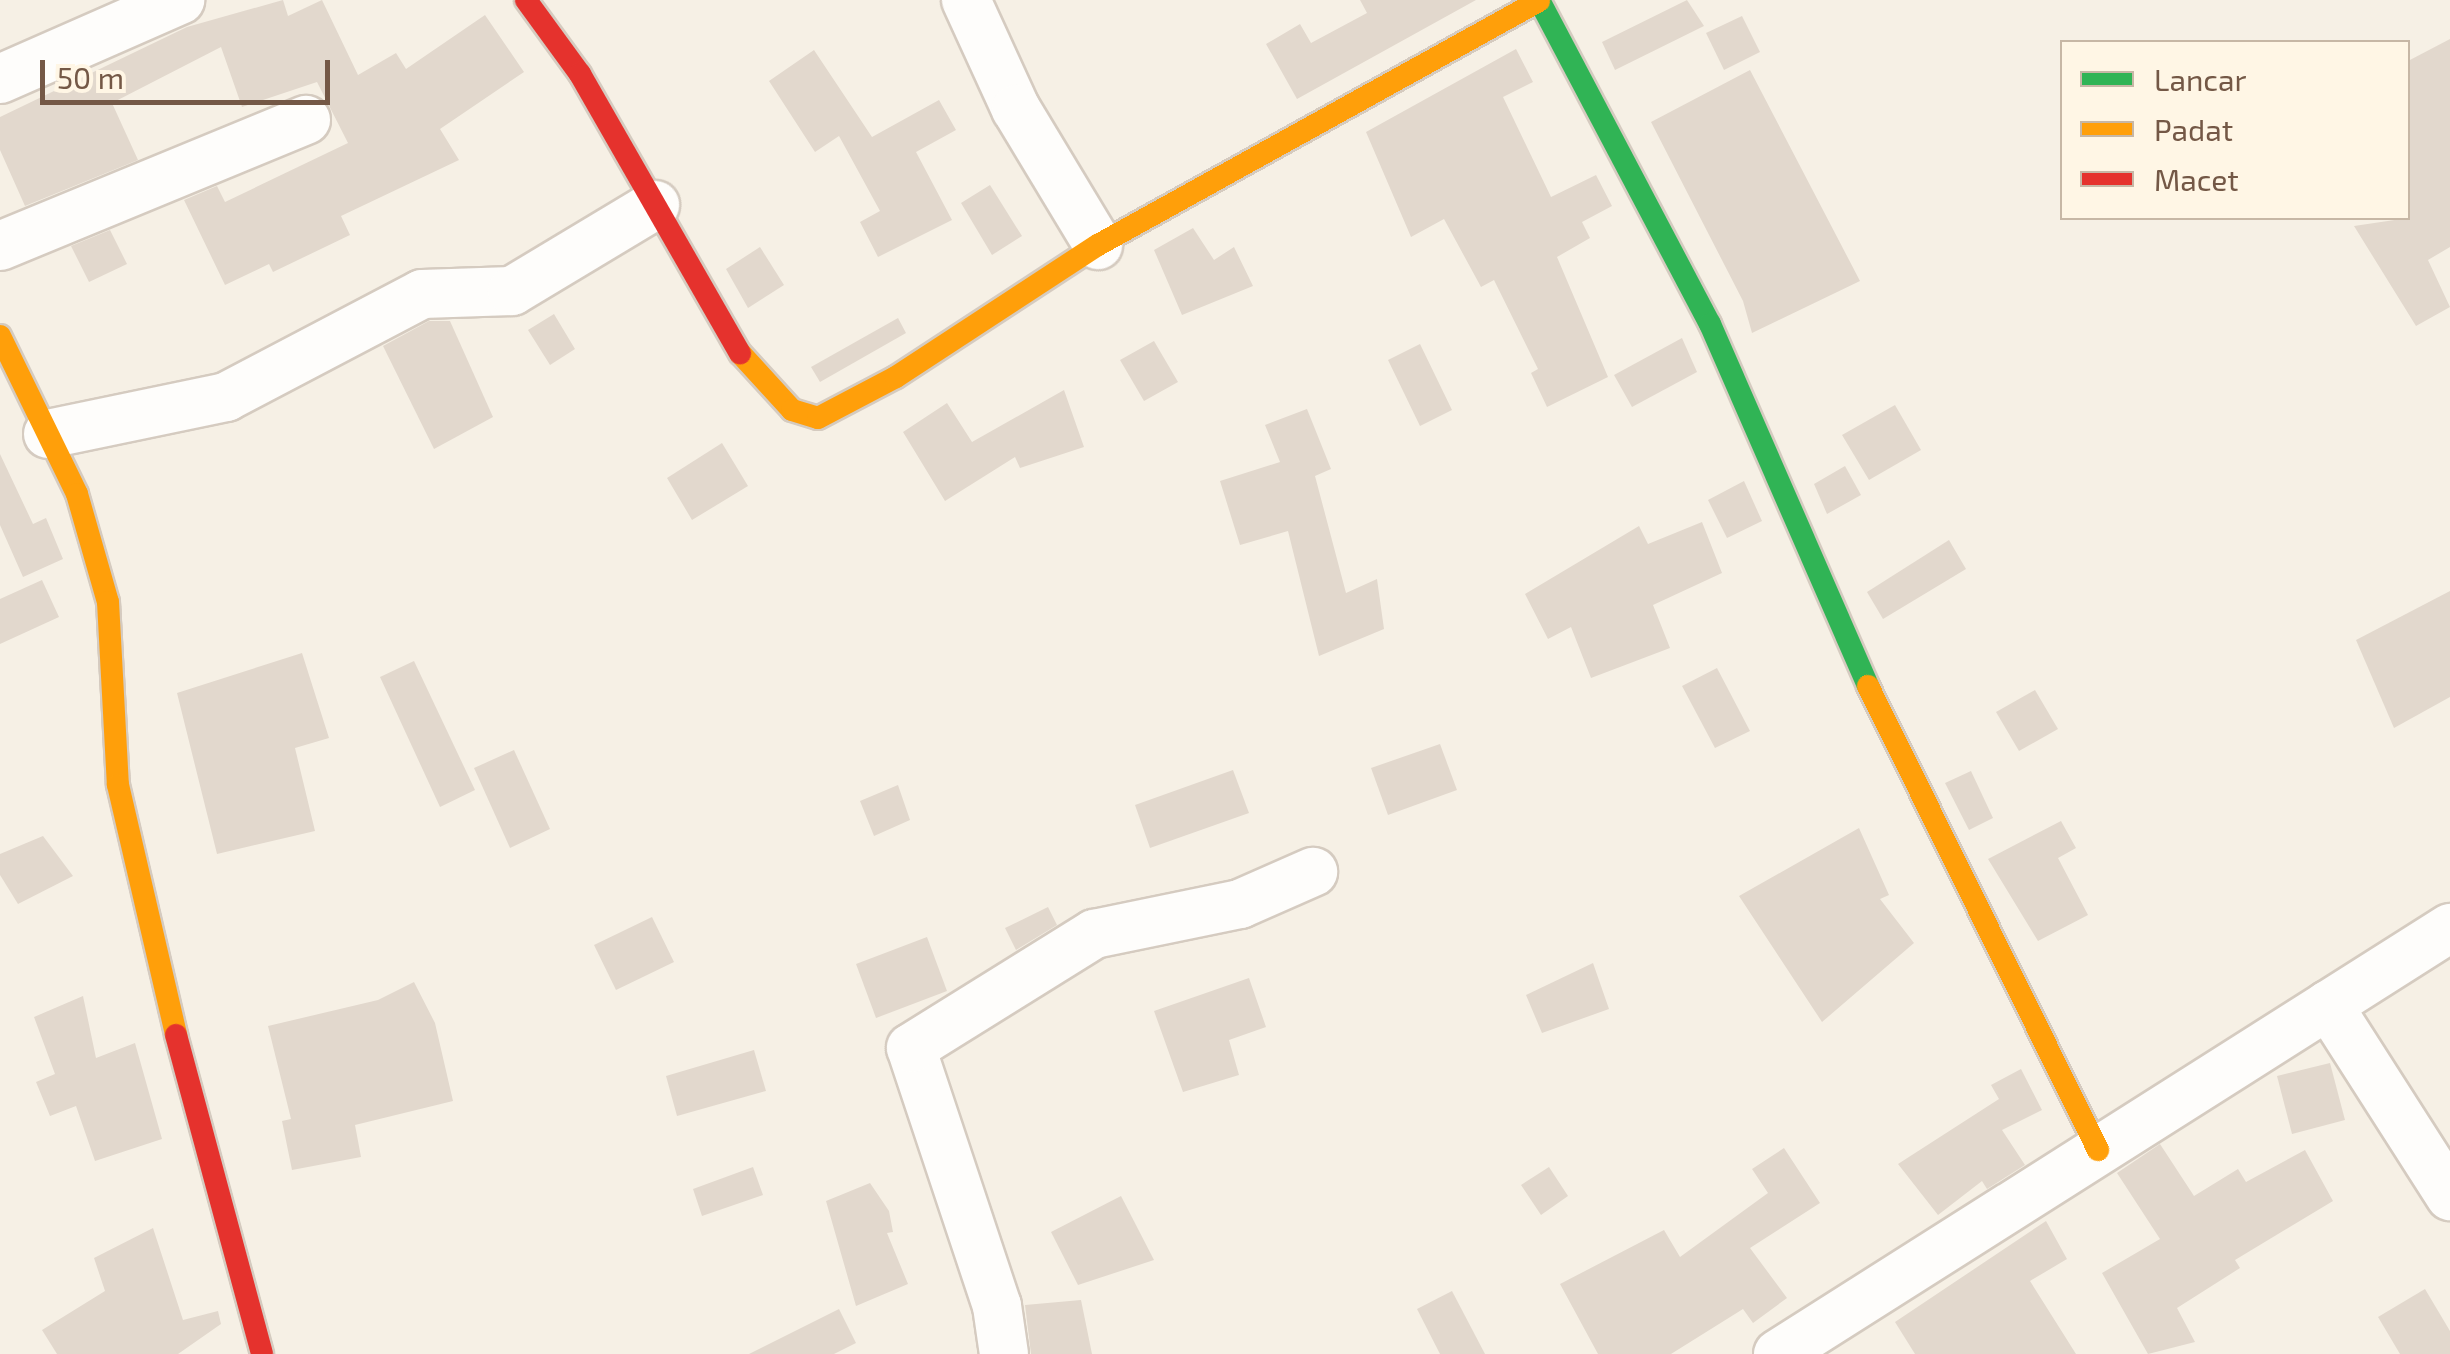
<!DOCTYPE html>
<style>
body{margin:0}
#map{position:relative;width:2450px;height:1354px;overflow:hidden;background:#f6f0e5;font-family:"Exo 2",sans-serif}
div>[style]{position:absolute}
.building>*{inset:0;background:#e2d8cd}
.roads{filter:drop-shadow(2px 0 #d5cbc0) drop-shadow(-2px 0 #d5cbc0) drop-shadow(0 2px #d5cbc0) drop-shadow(0 -2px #d5cbc0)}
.street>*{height:48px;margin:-24px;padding:0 24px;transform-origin:24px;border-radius:24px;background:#fefdfb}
.fast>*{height:22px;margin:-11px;padding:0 11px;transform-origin:11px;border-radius:11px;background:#30b455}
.slow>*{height:22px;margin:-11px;padding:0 11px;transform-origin:11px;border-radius:11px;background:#ff9f0a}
.jam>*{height:22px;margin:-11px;padding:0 11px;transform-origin:11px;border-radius:11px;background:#e5322d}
span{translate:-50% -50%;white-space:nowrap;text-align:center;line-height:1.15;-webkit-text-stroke:8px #fff6e5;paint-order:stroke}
.legend{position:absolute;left:2060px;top:40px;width:350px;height:180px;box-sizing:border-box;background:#fff6e5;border:2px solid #c7b7a5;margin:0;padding:12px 18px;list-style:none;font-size:30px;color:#745846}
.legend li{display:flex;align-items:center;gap:20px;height:50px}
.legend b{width:50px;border:2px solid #c7b7a5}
.scale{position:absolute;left:40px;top:60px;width:290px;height:45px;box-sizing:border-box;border:5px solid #745846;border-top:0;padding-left:12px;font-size:30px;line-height:35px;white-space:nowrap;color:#745846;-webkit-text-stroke:8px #fff6e5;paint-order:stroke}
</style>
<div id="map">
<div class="building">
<i style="clip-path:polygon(283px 0,288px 16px,322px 0,358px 75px,396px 53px,406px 69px,485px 15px,524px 72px,440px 129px,459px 160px,341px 216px,350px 235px,273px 272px,269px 264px,225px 285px,184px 200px,217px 186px,225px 202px,348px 143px,317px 82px,242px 107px,221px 47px,112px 103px,138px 160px,25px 206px,0 150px,0 117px,187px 27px)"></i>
<i style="clip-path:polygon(1360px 0,1476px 0,1297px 99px,1266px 44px,1300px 24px,1311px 43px,1367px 13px)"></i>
<i style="clip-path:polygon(1687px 0,1704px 26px,1615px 70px,1602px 42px)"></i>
<i style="clip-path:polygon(1742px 16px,1760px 52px,1724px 70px,1706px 33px)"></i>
<i style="clip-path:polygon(2450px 39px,2450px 247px,2428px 260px,2450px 307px,2416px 326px,2354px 226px,2408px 218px,2408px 61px)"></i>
<i style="clip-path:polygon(1516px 49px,1533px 82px,1503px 97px,1551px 197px,1596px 175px,1612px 206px,1582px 222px,1590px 238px,1557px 257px,1608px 377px,1547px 407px,1531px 373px,1538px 369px,1494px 280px,1481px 287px,1444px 219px,1411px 237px,1366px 132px)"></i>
<i style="clip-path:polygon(814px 50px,872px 137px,939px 100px,956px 130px,916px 152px,952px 220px,878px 257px,860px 222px,880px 211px,839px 136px,815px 152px,769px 81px)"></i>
<i style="clip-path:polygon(1750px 70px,1860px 281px,1752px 333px,1743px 301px,1651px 122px)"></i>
<i style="clip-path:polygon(990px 185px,1022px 236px,992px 255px,961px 203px)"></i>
<i style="clip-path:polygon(1193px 228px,1214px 260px,1234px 247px,1253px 286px,1182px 315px,1154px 250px)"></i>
<i style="clip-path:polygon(110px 230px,127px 264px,89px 282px,71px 246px)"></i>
<i style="clip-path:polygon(760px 247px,784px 285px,748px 308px,726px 269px)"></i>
<i style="clip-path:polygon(554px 314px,575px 349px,550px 365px,528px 330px)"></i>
<i style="clip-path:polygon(898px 318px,906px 333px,820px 382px,811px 367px)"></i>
<i style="clip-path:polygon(429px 321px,450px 321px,493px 417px,434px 449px,383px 346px)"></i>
<i style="clip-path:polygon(1682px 338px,1697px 372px,1632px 407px,1614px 375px)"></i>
<i style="clip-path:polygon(1154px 341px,1178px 382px,1144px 401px,1120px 360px)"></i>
<i style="clip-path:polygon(1420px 344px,1452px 410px,1420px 426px,1388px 360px)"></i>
<i style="clip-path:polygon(1064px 390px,1084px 447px,1020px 468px,1015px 457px,945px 501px,903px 432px,947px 403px,972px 442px)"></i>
<i style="clip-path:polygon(1895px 405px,1921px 450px,1869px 480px,1842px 435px)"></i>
<i style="clip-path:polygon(1307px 409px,1331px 469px,1315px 476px,1346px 593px,1377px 579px,1384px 629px,1319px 656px,1288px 531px,1240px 545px,1220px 481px,1280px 462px,1265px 425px)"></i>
<i style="clip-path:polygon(722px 443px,748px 486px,692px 520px,667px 478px)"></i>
<i style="clip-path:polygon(0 454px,33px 524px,46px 518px,63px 559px,23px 577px,0 525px)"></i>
<i style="clip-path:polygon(1845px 466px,1861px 495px,1827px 514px,1814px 484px)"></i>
<i style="clip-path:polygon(1744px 481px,1762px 521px,1727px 538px,1708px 500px)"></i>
<i style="clip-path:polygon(1702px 522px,1722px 573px,1653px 605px,1670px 648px,1591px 678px,1571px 627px,1548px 639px,1525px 594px,1639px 526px,1648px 544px)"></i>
<i style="clip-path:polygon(1949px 540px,1966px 569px,1883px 619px,1867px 592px)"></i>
<i style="clip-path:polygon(42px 580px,59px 617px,0 644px,0 599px)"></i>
<i style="clip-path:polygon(2450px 591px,2450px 697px,2394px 728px,2356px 640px)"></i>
<i style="clip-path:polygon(302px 653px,329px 738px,295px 748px,315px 831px,217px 854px,177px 693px)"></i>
<i style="clip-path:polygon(414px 661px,475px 790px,440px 807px,380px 677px)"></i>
<i style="clip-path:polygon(1717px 668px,1750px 731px,1715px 748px,1682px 686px)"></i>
<i style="clip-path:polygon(2035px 690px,2058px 729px,2019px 751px,1996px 712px)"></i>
<i style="clip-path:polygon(1440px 744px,1457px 790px,1388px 815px,1371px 768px)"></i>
<i style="clip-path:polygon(514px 750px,550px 829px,510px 848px,474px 768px)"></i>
<i style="clip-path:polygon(1233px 770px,1249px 813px,1150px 848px,1135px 805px)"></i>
<i style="clip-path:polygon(1971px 771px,1993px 818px,1969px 830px,1945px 783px)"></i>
<i style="clip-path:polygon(898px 785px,910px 820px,874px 836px,860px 801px)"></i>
<i style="clip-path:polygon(2061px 821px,2076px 848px,2058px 858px,2088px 915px,2038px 941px,1988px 859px)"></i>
<i style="clip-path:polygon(1859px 828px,1889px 895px,1880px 899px,1914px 943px,1822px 1022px,1739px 896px)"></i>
<i style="clip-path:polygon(43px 836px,73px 876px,18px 904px,0 875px,0 854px)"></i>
<i style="clip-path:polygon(1048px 907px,1057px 925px,1016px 950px,1005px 928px)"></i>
<i style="clip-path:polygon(652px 917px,674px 962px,616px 990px,594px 945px)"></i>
<i style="clip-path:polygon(927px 937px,947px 991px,876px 1018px,856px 964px)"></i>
<i style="clip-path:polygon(1593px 963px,1609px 1009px,1542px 1033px,1526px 995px)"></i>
<i style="clip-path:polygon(1249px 978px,1266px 1027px,1229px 1040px,1239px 1075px,1183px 1092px,1154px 1011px)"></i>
<i style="clip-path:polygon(414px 982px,435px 1023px,453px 1101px,355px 1125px,361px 1157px,292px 1170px,282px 1121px,291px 1119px,268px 1026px,378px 1000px)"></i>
<i style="clip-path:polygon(83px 996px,96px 1058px,135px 1043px,162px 1139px,95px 1161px,76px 1106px,50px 1116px,36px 1082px,55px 1074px,34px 1017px)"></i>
<i style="clip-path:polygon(754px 1050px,766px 1091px,677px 1116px,666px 1076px)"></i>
<i style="clip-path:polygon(2330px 1063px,2345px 1120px,2292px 1134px,2277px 1076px)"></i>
<i style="clip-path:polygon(2021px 1069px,2042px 1110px,2002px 1130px,2025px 1165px,1987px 1189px,1982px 1181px,1938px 1215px,1898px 1164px,1999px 1099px,1991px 1085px)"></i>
<i style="clip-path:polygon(2160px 1144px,2194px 1196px,2238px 1169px,2246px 1182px,2305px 1150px,2333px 1201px,2235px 1260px,2240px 1268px,2177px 1308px,2195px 1342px,2148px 1354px,2102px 1273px,2160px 1239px,2117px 1173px)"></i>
<i style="clip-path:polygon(1784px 1148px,1820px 1203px,1750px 1248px,1787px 1298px,1753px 1323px,1743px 1309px,1671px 1354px,1598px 1354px,1560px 1284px,1664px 1230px,1680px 1257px,1768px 1193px,1752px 1169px)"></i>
<i style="clip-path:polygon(753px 1167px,763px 1195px,702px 1216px,693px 1189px)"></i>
<i style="clip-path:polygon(1549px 1167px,1568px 1196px,1541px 1215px,1521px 1185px)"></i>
<i style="clip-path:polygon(870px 1183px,889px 1211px,893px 1232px,887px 1233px,908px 1284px,856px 1306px,826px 1201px)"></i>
<i style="clip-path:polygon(1121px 1196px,1154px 1260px,1078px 1285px,1051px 1232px)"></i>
<i style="clip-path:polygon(2046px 1221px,2067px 1259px,2030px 1281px,2076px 1354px,1915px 1354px,1895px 1322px)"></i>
<i style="clip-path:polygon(153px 1228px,183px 1320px,218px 1311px,221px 1324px,178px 1354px,57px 1354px,42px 1330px,105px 1291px,94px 1258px)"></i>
<i style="clip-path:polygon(2425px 1289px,2450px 1331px,2450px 1354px,2400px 1354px,2378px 1317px)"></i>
<i style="clip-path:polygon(1452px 1291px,1485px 1354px,1440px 1354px,1417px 1309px)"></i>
<i style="clip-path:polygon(1081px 1300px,1092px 1354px,1031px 1354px,1025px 1305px)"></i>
<i style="clip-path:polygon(839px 1309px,856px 1343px,834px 1354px,749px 1354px)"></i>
</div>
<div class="roads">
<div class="street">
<i style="left:966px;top:0;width:120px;rotate:65.4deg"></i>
<i style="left:1016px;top:109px;width:159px;rotate:58.9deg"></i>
<i style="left:0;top:79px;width:197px;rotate:-23.7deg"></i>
<i style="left:0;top:246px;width:331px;rotate:-22.4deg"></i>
<i style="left:48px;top:434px;width:182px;rotate:-11.7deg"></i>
<i style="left:226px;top:397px;width:221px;rotate:-27.7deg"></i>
<i style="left:422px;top:294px;width:90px;rotate:-1.9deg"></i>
<i style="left:512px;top:291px;width:167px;rotate:-31deg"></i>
<i style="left:2328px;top:1005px;width:227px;rotate:57.4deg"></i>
<i style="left:1004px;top:1354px;width:49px;rotate:-98.3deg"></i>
<i style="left:997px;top:1306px;width:272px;rotate:-108.4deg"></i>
<i style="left:911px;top:1048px;width:216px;rotate:-31.9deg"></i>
<i style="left:1094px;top:934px;width:149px;rotate:-11.6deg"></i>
<i style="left:1240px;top:904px;width:80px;rotate:-23.7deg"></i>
<i style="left:1778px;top:1354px;width:796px;rotate:-32.37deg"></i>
</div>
<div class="fast">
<i style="left:1539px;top:0;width:366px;rotate:62.2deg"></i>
<i style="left:1710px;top:324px;width:395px;rotate:66.4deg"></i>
</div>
<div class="slow">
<i style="left:0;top:336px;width:176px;rotate:64deg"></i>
<i style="left:77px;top:494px;width:112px;rotate:74deg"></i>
<i style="left:108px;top:602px;width:183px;rotate:86.9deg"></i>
<i style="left:118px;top:785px;width:257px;rotate:76.9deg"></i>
<i style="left:740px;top:353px;width:77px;rotate:47.6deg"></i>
<i style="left:792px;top:410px;width:27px;rotate:17deg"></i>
<i style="left:818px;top:418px;width:88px;rotate:-27.7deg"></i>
<i style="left:896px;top:377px;width:241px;rotate:-33.2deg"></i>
<i style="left:1098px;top:245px;width:504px;rotate:-28.96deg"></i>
<i style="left:1868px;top:686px;width:518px;rotate:63.63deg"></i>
</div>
<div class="jam">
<i style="left:526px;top:0;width:92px;rotate:53.9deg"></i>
<i style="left:580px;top:74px;width:322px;rotate:60.2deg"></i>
<i style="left:176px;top:1035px;width:330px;rotate:74.9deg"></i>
</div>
</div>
<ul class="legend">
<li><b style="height:12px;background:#30b455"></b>Lancar</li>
<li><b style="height:12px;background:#ff9f0a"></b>Padat</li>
<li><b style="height:12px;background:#e5322d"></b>Macet</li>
</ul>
<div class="scale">50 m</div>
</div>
